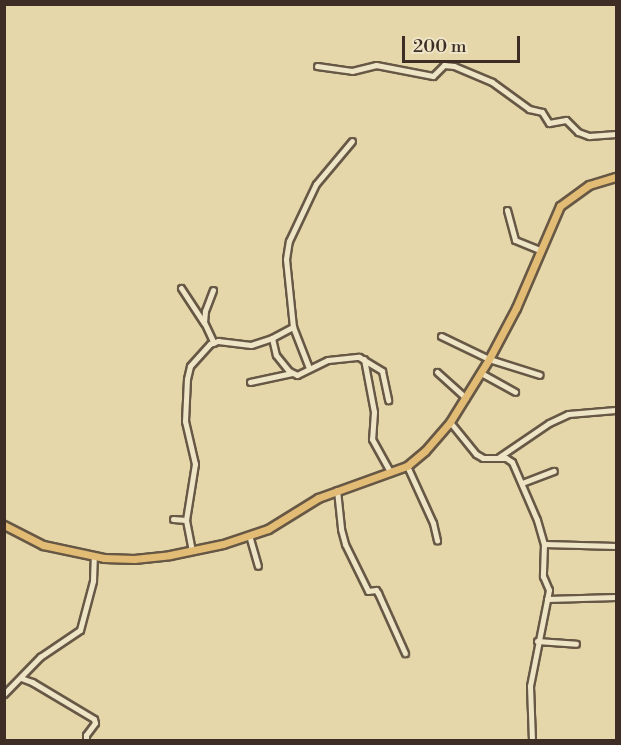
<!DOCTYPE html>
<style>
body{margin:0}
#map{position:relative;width:621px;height:745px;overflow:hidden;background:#e5d7a9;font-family:"Libre Bodoni",serif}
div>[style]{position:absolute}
.roads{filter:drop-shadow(2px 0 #675846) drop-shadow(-2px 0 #675846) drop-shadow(0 2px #675846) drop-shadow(0 -2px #675846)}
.minor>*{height:5px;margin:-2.5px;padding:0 2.5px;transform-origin:2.5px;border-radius:2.5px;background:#eee5c7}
.major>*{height:7px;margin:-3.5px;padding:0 3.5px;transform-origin:3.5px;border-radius:3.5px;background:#e2bc74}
span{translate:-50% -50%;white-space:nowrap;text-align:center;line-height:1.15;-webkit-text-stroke:5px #eee5c7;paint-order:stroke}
.frame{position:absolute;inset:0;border:6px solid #3d2d25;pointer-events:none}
.scale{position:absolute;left:402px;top:36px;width:118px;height:27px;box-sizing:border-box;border:3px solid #3d2d25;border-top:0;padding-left:8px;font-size:18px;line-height:21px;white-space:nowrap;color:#3d2d25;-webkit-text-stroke:4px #eee5c7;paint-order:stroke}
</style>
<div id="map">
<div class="roads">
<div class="minor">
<i style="left:317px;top:66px;width:35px;rotate:8deg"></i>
<i style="left:352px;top:71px;width:25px;rotate:-14deg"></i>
<i style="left:376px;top:65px;width:58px;rotate:10.9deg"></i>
<i style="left:433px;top:76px;width:16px;rotate:-45deg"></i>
<i style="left:444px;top:65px;width:10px;rotate:6deg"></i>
<i style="left:454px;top:66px;width:41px;rotate:22.8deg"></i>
<i style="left:492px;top:82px;width:46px;rotate:36.1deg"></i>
<i style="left:529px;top:109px;width:13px;rotate:13deg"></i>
<i style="left:542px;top:112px;width:13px;rotate:58deg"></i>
<i style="left:549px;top:123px;width:17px;rotate:-10deg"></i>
<i style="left:566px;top:120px;width:17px;rotate:45deg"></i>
<i style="left:578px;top:132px;width:12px;rotate:20deg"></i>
<i style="left:589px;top:136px;width:27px;rotate:-4deg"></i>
<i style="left:507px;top:210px;width:31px;rotate:75deg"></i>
<i style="left:515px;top:240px;width:27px;rotate:22deg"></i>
<i style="left:181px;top:288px;width:42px;rotate:56.7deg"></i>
<i style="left:213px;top:290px;width:22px;rotate:111deg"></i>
<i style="left:205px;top:311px;width:11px;rotate:95deg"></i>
<i style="left:204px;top:322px;width:23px;rotate:65deg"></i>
<i style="left:441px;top:336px;width:53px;rotate:25.6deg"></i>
<i style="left:489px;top:359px;width:53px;rotate:17.4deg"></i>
<i style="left:272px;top:338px;width:24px;rotate:-28deg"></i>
<i style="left:364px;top:359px;width:54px;rotate:79.3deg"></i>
<i style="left:374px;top:412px;width:27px;rotate:94deg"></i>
<i style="left:372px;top:439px;width:38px;rotate:61deg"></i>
<i style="left:309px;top:368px;width:44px;rotate:-111.3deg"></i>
<i style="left:293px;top:327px;width:68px;rotate:-95.9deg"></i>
<i style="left:286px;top:259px;width:18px;rotate:-81deg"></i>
<i style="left:289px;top:241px;width:63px;rotate:-64.7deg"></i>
<i style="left:316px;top:184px;width:56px;rotate:-50.1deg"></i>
<i style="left:437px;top:372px;width:39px;rotate:42deg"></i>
<i style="left:481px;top:373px;width:39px;rotate:29deg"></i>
<i style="left:250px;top:382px;width:43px;rotate:-12.1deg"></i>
<i style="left:450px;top:422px;width:41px;rotate:50.9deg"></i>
<i style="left:476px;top:454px;width:8px;rotate:30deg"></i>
<i style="left:483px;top:458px;width:23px"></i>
<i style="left:506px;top:458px;width:7px;rotate:34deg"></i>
<i style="left:512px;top:462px;width:63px;rotate:66.7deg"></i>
<i style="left:537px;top:520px;width:25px;rotate:74deg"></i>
<i style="left:544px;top:544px;width:32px;rotate:92deg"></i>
<i style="left:543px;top:576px;width:15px;rotate:67deg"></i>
<i style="left:549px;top:590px;width:98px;rotate:101.2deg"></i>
<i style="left:530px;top:686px;width:54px;rotate:87.9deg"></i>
<i style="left:499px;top:457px;width:60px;rotate:-34.2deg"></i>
<i style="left:549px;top:423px;width:21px;rotate:-25deg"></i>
<i style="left:568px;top:414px;width:48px;rotate:-4.8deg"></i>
<i style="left:407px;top:466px;width:63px;rotate:65.5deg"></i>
<i style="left:433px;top:523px;width:18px;rotate:77deg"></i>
<i style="left:522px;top:483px;width:34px;rotate:-21deg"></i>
<i style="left:337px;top:490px;width:39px;rotate:84deg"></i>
<i style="left:341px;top:529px;width:16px;rotate:75deg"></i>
<i style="left:345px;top:544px;width:52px;rotate:63.9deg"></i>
<i style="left:368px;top:591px;width:8px;rotate:-7deg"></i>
<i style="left:376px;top:590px;width:4px;rotate:56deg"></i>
<i style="left:378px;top:593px;width:66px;rotate:65.8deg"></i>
<i style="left:173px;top:519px;width:13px;rotate:4deg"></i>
<i style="left:249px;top:535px;width:32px;rotate:74deg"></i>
<i style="left:544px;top:544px;width:72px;rotate:1.6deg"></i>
<i style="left:192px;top:551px;width:32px;rotate:-101deg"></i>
<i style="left:186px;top:520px;width:57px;rotate:-80.9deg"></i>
<i style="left:195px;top:464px;width:44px;rotate:-103.1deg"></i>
<i style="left:185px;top:421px;width:42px;rotate:-87.3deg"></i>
<i style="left:187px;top:379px;width:13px;rotate:-77deg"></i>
<i style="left:190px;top:366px;width:30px;rotate:-48deg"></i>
<i style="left:210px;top:344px;width:9px;rotate:-21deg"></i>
<i style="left:218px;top:341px;width:33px;rotate:7deg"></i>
<i style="left:251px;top:345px;width:22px;rotate:-18deg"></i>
<i style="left:272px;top:338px;width:17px;rotate:77deg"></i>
<i style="left:276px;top:355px;width:21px;rotate:51deg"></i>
<i style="left:289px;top:371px;width:9px;rotate:27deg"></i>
<i style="left:297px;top:375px;width:34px;rotate:-26deg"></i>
<i style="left:328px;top:360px;width:31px;rotate:-6deg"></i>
<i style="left:359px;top:357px;width:27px;rotate:31deg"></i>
<i style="left:382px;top:371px;width:30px;rotate:78deg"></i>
<i style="left:547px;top:599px;width:69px;rotate:-1.7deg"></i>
<i style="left:537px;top:641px;width:39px;rotate:4deg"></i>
<i style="left:21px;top:678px;width:12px;rotate:20deg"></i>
<i style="left:32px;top:682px;width:72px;rotate:30.8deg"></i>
<i style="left:94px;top:719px;width:4px;rotate:76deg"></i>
<i style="left:95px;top:723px;width:15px;rotate:127deg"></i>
<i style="left:86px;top:735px;width:5px;rotate:90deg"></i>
<i style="left:4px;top:694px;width:52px;rotate:-45.8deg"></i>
<i style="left:40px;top:657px;width:48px;rotate:-34deg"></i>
<i style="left:80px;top:630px;width:51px;rotate:-75.1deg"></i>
<i style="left:93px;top:581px;width:24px;rotate:-88deg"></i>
</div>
<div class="major">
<i style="left:4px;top:525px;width:44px;rotate:27.1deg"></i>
<i style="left:43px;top:545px;width:62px;rotate:12deg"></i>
<i style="left:104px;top:558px;width:30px;rotate:2deg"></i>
<i style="left:134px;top:559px;width:36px;rotate:-6deg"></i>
<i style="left:170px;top:555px;width:54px;rotate:-11.7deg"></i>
<i style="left:223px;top:544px;width:47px;rotate:-18.4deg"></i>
<i style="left:268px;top:529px;width:59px;rotate:-31.8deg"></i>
<i style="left:318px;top:498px;width:95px;rotate:-19.8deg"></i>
<i style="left:407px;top:466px;width:23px;rotate:-40deg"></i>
<i style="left:425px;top:451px;width:38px;rotate:-49deg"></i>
<i style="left:450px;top:422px;width:74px;rotate:-58.2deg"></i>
<i style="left:489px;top:359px;width:58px;rotate:-62.1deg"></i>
<i style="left:516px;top:308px;width:111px;rotate:-66.7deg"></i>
<i style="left:560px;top:206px;width:36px;rotate:-36deg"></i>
<i style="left:589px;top:185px;width:28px;rotate:-17deg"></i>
</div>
</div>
<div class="frame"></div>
<div class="scale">200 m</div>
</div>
